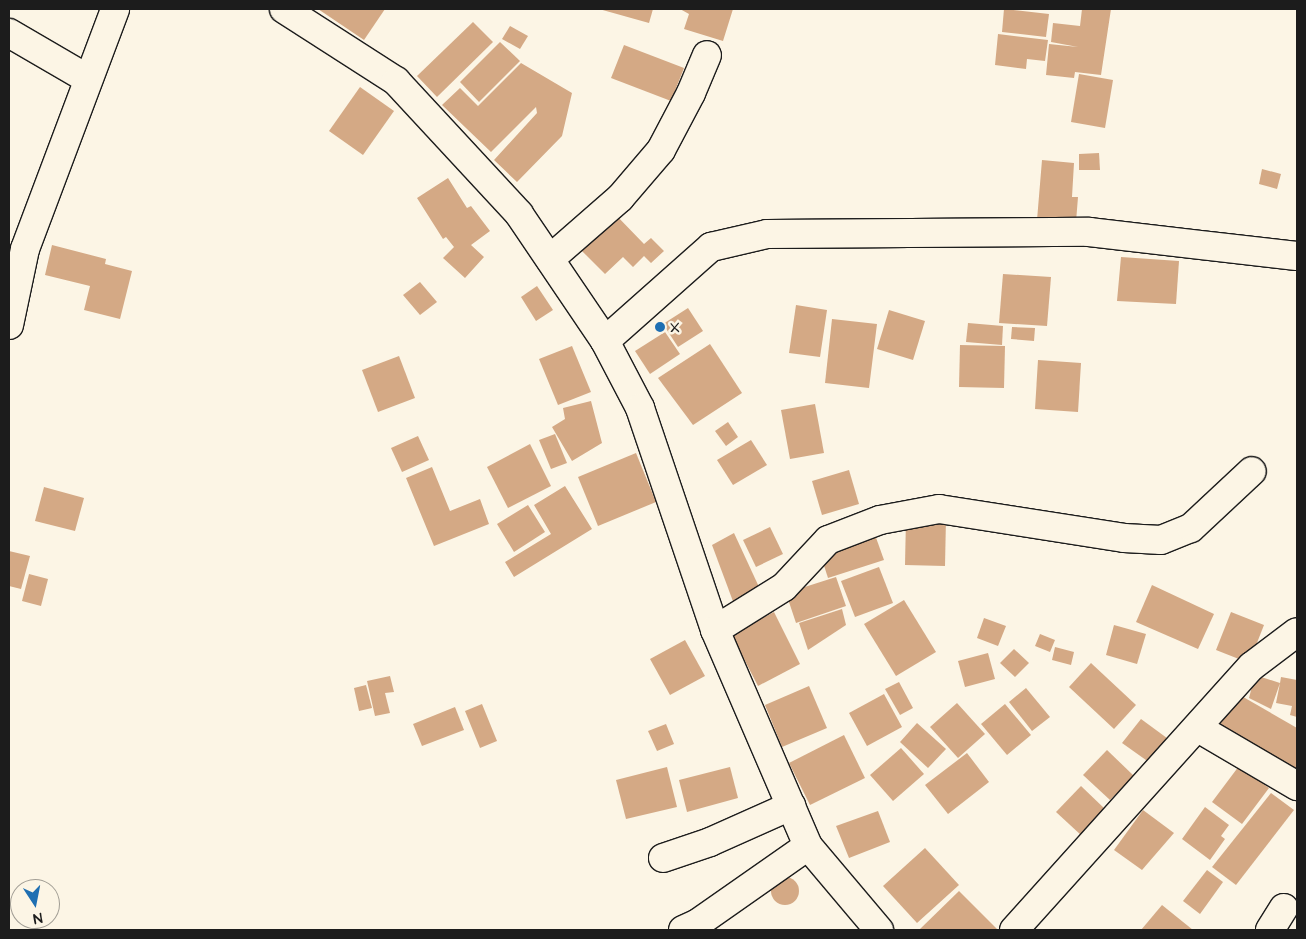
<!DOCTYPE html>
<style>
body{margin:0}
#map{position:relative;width:1306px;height:939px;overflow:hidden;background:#fcf5e5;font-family:"Architects Daughter",sans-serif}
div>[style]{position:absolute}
.building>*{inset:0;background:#d4a985}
.round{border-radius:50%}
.roads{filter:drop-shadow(1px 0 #1c1c1c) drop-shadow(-1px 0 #1c1c1c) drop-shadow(0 1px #1c1c1c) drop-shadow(0 -1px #1c1c1c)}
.minor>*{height:28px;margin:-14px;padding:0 14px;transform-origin:14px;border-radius:14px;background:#fcf5e5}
.dots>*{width:14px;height:14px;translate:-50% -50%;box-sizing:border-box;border:2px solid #fcf5e5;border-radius:50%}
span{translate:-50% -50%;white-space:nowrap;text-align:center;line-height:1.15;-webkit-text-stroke:5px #fcf5e5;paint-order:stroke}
.poi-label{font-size:16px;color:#1c1c1c}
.left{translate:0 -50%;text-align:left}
.frame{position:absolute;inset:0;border:10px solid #1c1c1c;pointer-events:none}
.north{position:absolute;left:10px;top:879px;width:50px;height:50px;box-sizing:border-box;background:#fcf5e5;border:1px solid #a29e95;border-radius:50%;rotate:169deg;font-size:14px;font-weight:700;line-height:20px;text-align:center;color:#1c1c1c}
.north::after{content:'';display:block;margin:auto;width:18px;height:22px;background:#1f6fb2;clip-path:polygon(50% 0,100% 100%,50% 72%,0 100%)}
</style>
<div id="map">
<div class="building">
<i style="clip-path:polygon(318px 9px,385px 9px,364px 40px)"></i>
<i style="clip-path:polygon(599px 9px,653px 9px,649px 23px)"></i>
<i style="clip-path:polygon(680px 9px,733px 9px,723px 41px,684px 29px,689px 14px)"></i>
<i style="clip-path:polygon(1004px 9px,1049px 14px,1046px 37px,1002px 32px)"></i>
<i style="clip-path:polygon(1111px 9px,1101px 75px,1075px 72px,1074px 78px,1046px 75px,1049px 44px,1078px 47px,1051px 42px,1053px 23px,1080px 26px,1082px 9px)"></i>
<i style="clip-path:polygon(473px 22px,493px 42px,437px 97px,417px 76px)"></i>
<i style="clip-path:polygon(510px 26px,528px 36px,520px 49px,502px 39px)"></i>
<i style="clip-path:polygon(998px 34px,1048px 40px,1045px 61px,1027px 59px,1026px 69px,995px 65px)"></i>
<i style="clip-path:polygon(500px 42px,520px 61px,479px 102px,460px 82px)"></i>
<i style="clip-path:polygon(624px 45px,684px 68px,671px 101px,611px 78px)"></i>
<i style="clip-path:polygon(521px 63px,572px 93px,562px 136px,517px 182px,494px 160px,537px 113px,536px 107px,491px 152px,442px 105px,460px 88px,478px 106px)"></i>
<i style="clip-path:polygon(1079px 74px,1113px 80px,1105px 128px,1071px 122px)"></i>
<i style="clip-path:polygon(360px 87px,394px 111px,363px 155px,329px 131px)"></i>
<i style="clip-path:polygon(1099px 153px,1100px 170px,1079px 170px,1079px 154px)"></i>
<i style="clip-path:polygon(1042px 160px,1074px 163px,1072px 197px,1078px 197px,1076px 222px,1037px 220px)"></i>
<i style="clip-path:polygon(1262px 169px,1281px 174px,1277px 189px,1259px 184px)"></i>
<i style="clip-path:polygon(448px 178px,467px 208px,471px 206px,490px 231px,471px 245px,484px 257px,465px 278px,443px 258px,454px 247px,446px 237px,443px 239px,417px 198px)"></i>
<i style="clip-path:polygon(614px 213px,644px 244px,651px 238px,664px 251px,651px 263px,644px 256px,633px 267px,623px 257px,605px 274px,578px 247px)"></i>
<i style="clip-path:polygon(52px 245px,106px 259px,105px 264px,132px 271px,120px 319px,84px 310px,90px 286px,45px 275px)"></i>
<i style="clip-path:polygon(1121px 257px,1179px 261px,1176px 304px,1117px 301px)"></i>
<i style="clip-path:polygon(1003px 274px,1051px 277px,1047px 326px,999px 323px)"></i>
<i style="clip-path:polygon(420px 282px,437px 302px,420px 315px,403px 295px)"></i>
<i style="clip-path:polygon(537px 286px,553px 310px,536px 321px,521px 297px)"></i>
<i style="clip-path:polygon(796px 305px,827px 310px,820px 357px,789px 353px)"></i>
<i style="clip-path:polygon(688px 308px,703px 331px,678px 347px,663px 324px)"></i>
<i style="clip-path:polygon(889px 310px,925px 321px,913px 360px,877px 349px)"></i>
<i style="clip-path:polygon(832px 319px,877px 324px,869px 388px,825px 383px)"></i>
<i style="clip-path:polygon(968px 323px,1003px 326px,1002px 345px,966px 342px)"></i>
<i style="clip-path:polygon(1012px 327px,1035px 328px,1034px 341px,1011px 339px)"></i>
<i style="clip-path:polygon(665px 332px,680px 354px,650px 374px,635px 351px)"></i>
<i style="clip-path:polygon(710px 344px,742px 393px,693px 425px,658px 378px)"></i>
<i style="clip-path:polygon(960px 345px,1005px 346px,1004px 388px,959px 387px)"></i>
<i style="clip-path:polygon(572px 346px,591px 392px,558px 405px,539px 359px)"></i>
<i style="clip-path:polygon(399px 356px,415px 398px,378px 412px,362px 370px)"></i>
<i style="clip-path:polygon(1038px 360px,1081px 363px,1078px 412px,1035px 409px)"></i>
<i style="clip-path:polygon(591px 401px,602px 443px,572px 461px,552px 427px,565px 419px,563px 408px)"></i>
<i style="clip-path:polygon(815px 404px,824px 453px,790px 459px,781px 410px)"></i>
<i style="clip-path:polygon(728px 422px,738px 437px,726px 446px,715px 431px)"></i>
<i style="clip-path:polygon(555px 434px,567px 463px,551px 469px,539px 440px)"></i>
<i style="clip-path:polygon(418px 436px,429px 460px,402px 472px,391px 448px)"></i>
<i style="clip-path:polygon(751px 440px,767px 465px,733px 485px,717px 460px)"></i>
<i style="clip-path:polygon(530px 444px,551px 486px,508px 508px,487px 467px)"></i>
<i style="clip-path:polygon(636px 453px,656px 502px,598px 526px,578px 477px)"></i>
<i style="clip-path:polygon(432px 467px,450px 511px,480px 499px,489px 524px,434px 546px,406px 478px)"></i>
<i style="clip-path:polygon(849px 470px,859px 504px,822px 515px,812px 481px)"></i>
<i style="clip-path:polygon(565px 486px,592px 529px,514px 577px,505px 562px,551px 534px,534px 505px)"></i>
<i style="clip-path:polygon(44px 487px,84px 498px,75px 531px,35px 521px)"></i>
<i style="clip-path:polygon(528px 505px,545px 532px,514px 552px,497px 524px)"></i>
<i style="clip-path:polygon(906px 518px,946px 518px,945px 566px,905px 565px)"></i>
<i style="clip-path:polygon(770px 527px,783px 554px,756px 567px,743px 540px)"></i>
<i style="clip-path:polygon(874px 532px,884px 560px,828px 578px,819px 550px)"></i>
<i style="clip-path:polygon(734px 533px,759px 587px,734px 604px,712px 545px)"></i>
<i style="clip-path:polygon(9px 551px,30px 556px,21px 589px,9px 586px)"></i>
<i style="clip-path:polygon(879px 567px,893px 603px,855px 617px,841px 581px)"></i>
<i style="clip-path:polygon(29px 574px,48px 579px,41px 606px,22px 601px)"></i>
<i style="clip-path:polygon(836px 577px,846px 606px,796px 623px,786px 593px)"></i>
<i style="clip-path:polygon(1152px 585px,1214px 614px,1198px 649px,1136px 622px)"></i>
<i style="clip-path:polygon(904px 600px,936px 652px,896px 676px,864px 624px)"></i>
<i style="clip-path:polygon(842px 609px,846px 625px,808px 650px,799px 623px)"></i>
<i style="clip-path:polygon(774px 612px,800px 664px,758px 686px,731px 634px)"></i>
<i style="clip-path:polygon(1231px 612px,1264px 625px,1249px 663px,1216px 650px)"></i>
<i style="clip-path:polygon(984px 618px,1006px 626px,998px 646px,977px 638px)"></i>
<i style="clip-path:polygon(1114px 625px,1146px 634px,1137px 664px,1106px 655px)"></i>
<i style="clip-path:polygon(1040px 634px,1055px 640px,1050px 652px,1035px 646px)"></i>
<i style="clip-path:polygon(685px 640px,705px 676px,670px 695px,650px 659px)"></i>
<i style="clip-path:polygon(1055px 647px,1074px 652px,1071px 665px,1052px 660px)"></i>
<i style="clip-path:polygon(1014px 649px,1029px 663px,1015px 677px,1000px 663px)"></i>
<i style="clip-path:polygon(988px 653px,995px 679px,965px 687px,958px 661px)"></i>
<i style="clip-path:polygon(1091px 663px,1136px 705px,1114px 729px,1069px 687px)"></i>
<i style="clip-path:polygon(1255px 675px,1280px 683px,1281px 677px,1297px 680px,1297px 717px,1290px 715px,1292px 706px,1276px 703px,1280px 683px,1271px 709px,1249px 698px)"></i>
<i style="clip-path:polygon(390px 676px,394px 692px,385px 693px,390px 713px,375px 716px,367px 681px)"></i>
<i style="clip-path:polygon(899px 682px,913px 708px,900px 715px,885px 689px)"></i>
<i style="clip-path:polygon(366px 685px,372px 708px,359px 711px,354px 688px)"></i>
<i style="clip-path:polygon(809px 686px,827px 728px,782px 747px,765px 705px)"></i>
<i style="clip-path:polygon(1026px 688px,1050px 717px,1032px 731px,1009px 702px)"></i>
<i style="clip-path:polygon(884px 694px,902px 727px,867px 746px,849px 713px)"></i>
<i style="clip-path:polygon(1238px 694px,1297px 728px,1297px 778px,1215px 733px)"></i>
<i style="clip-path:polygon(957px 703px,985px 734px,958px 758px,930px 727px)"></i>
<i style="clip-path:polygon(482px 704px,497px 741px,480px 748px,465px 711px)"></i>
<i style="clip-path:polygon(1005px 704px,1031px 735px,1007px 755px,981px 724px)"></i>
<i style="clip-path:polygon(455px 707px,464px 730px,422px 746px,413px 724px)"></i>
<i style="clip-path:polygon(1141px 719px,1171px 741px,1153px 765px,1122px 743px)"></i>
<i style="clip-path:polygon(917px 723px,946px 749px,928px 768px,900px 742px)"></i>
<i style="clip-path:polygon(666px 724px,674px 744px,657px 751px,648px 731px)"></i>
<i style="clip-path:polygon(844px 735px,865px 778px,810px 805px,789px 763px)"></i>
<i style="clip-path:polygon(901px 748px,924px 774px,893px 801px,870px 775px)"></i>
<i style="clip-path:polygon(1107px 750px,1134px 776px,1110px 800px,1083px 775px)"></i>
<i style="clip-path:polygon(967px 753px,989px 782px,948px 814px,925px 785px)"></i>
<i style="clip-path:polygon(1239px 766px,1269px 788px,1242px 824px,1212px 802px)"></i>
<i style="clip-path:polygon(667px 767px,677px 807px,626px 819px,616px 780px)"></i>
<i style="clip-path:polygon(730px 767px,738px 798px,687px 812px,679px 780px)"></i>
<i style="clip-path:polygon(1081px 786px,1106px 810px,1082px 836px,1056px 812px)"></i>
<i style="clip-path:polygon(1271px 793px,1294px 810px,1236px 885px,1212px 867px)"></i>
<i style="clip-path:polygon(1205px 807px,1229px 825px,1221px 836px,1225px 839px,1210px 860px,1182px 839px)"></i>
<i style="clip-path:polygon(1143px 810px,1174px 833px,1142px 870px,1114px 850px)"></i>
<i style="clip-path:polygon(878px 811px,890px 842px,849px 858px,836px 826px)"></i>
<i style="clip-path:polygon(925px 848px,959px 885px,917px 923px,883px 886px)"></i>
<i style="clip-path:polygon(1207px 870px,1223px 882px,1200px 914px,1183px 901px)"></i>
<i class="round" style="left:771px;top:877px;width:28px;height:28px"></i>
<i style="clip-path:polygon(959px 891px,998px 930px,919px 930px)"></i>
<i style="clip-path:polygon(1162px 905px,1193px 930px,1141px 930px)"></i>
</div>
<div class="roads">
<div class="minor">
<i style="left:284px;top:9px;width:133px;rotate:32.7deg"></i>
<i style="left:396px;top:81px;width:181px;rotate:47.2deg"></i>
<i style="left:519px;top:214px;width:153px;rotate:55.9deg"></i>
<i style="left:605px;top:341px;width:76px;rotate:62.4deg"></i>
<i style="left:640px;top:408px;width:234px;rotate:71.3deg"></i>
<i style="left:715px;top:630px;width:235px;rotate:66.7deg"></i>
<i style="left:808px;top:846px;width:110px;rotate:49.8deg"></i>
<i style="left:9px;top:33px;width:91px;rotate:30.2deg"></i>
<i style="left:550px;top:259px;width:93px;rotate:-41.1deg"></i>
<i style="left:620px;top:198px;width:63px;rotate:-49.5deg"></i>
<i style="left:661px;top:150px;width:64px;rotate:-62.2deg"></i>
<i style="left:691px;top:93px;width:41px;rotate:-67.2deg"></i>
<i style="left:9px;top:325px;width:78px;rotate:-78.1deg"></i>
<i style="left:25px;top:249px;width:256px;rotate:-69.4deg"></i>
<i style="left:605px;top:341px;width:142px;rotate:-41.6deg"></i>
<i style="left:711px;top:247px;width:57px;rotate:-13.1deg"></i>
<i style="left:767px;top:234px;width:322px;rotate:-0.4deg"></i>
<i style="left:1089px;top:232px;width:209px;rotate:6.6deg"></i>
<i style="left:715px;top:630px;width:81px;rotate:-31.9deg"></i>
<i style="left:784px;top:587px;width:64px;rotate:-46.9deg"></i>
<i style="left:828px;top:540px;width:56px;rotate:-21deg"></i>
<i style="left:880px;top:520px;width:60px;rotate:-10.6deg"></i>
<i style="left:939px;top:509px;width:187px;rotate:8.9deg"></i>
<i style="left:1124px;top:538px;width:37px;rotate:3deg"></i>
<i style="left:1161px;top:540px;width:32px;rotate:-22deg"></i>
<i style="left:1191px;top:528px;width:83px;rotate:-43.1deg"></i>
<i style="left:1198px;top:728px;width:115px;rotate:30.4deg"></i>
<i style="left:663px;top:858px;width:50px;rotate:-18.8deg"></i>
<i style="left:710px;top:842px;width:89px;rotate:-24deg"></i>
<i style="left:683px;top:930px;width:17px;rotate:-25deg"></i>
<i style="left:698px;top:923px;width:134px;rotate:-35deg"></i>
<i style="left:1014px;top:930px;width:355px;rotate:-48deg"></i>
<i style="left:1252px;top:666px;width:56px;rotate:-37.1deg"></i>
<i style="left:1270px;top:930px;width:26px;rotate:-58deg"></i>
</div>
</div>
<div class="dots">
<i style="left:660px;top:327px;background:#1f6fb2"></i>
</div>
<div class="poi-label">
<span class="left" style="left:670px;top:327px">X</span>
</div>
<div class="frame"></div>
<div class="north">N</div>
</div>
